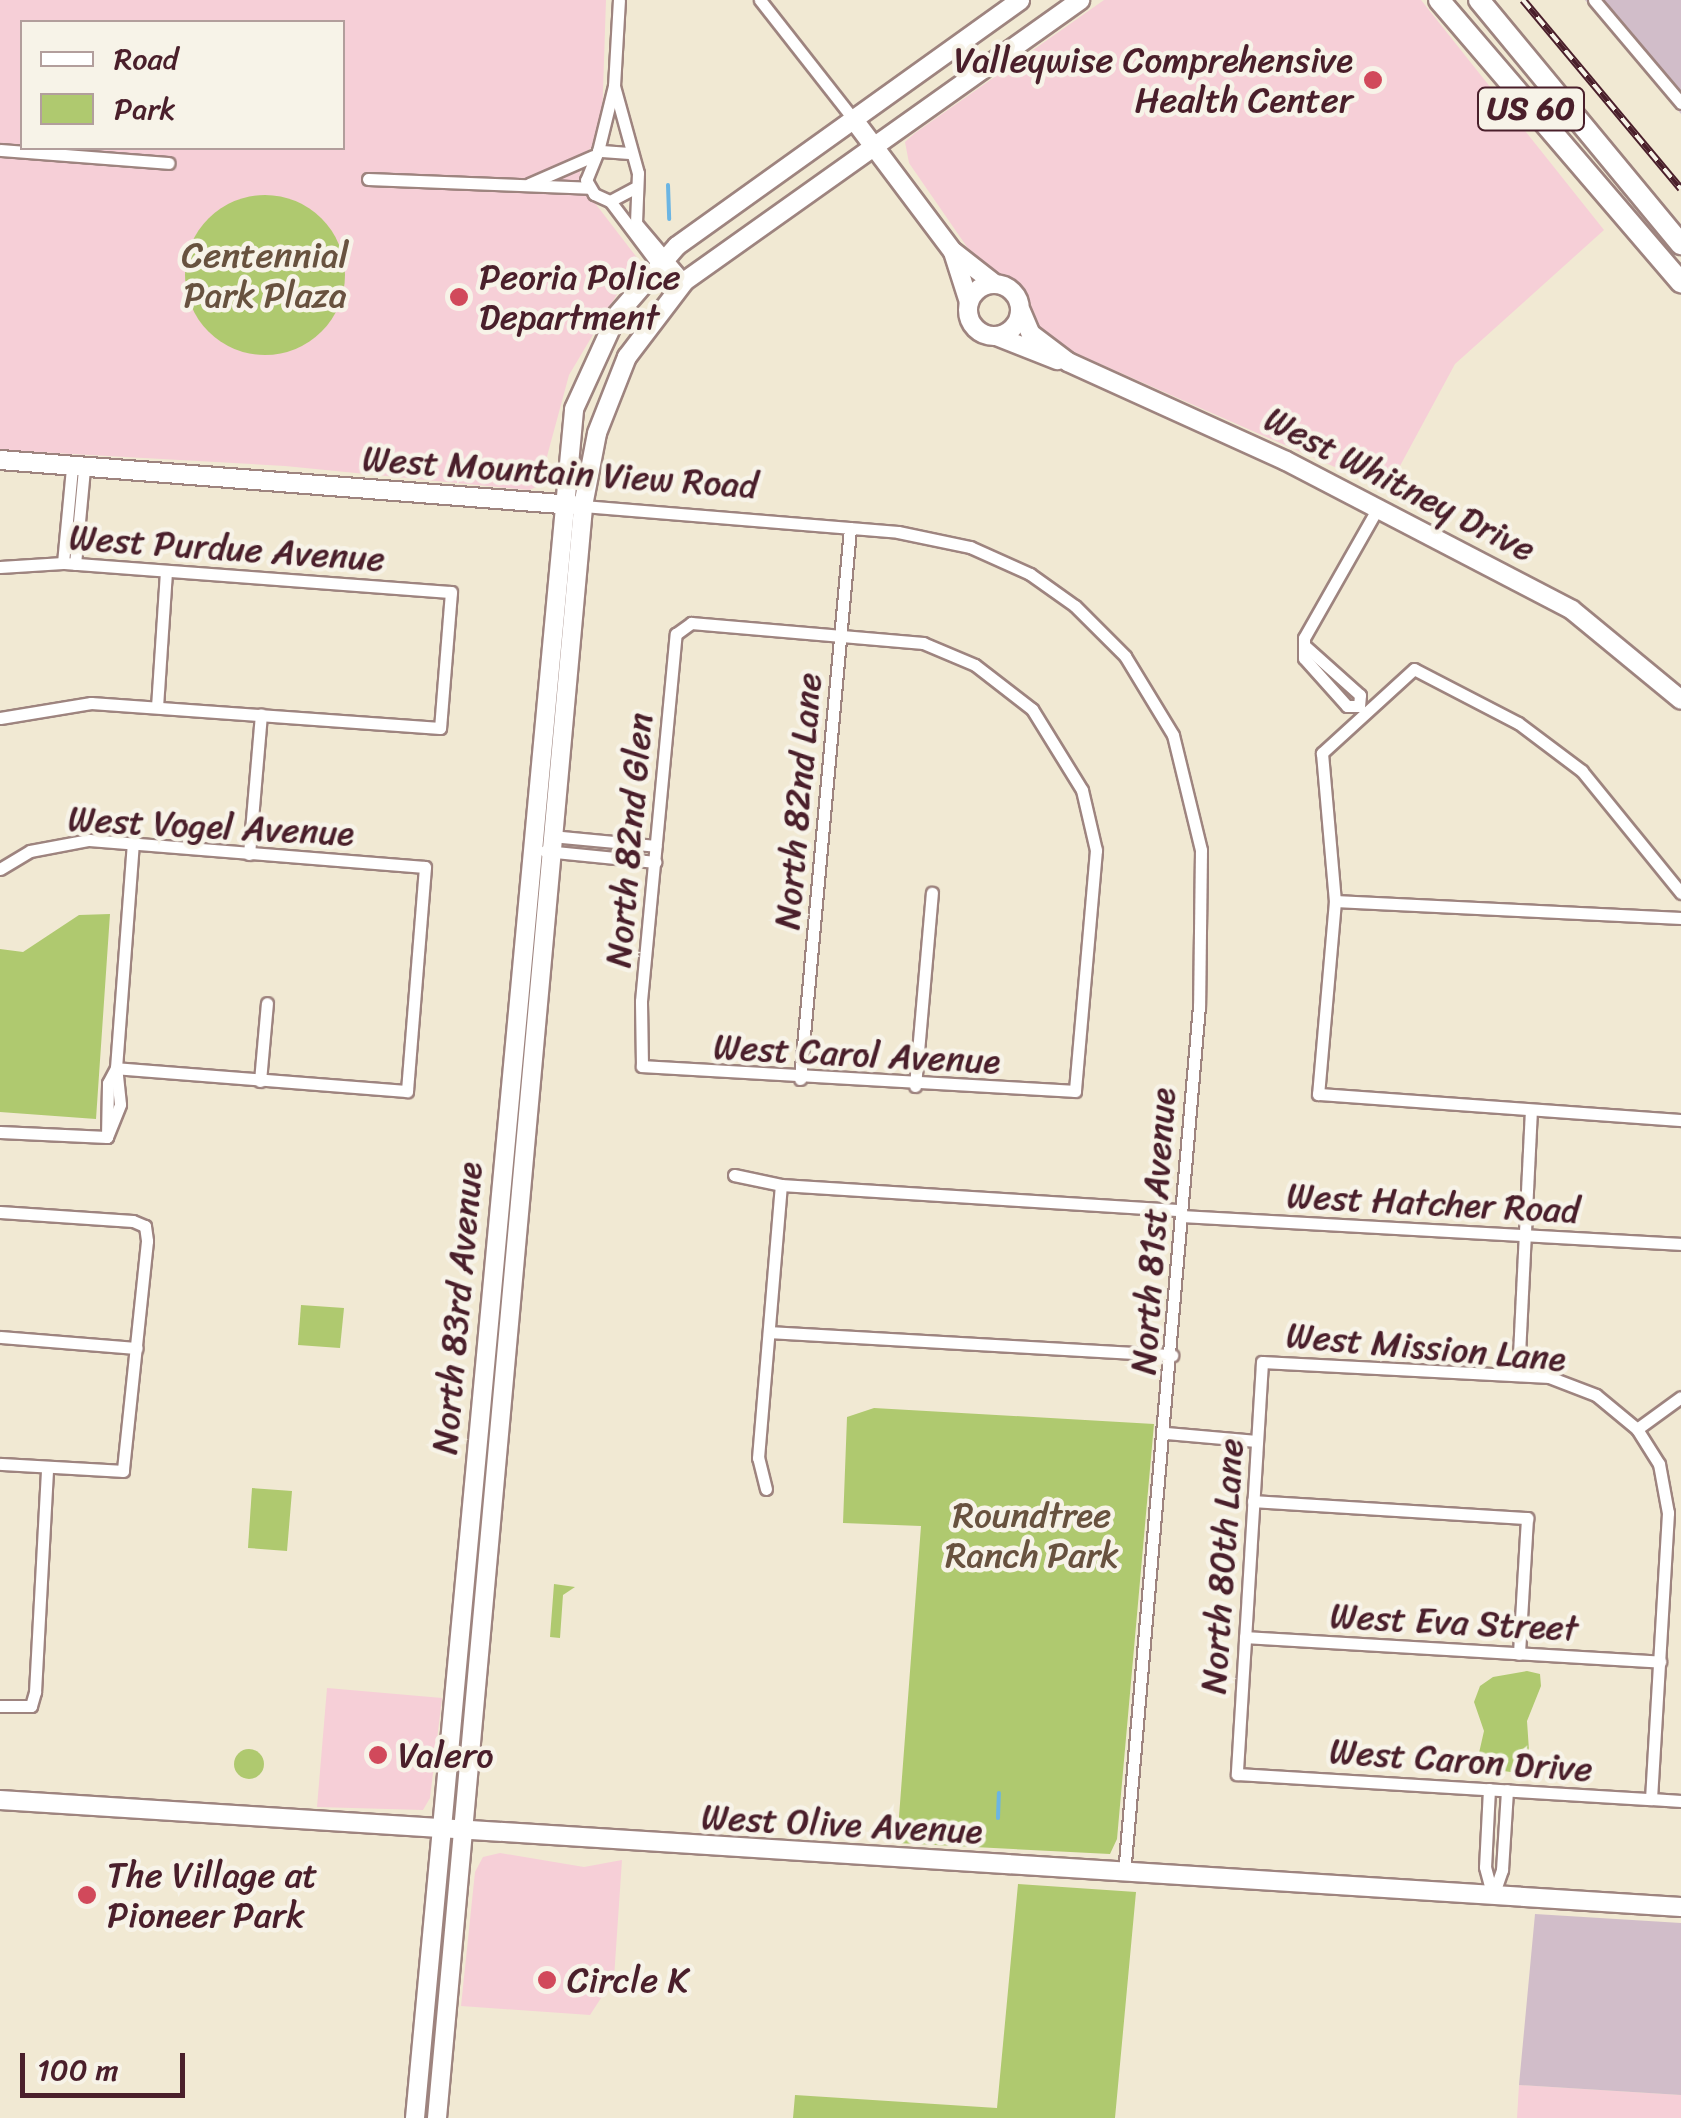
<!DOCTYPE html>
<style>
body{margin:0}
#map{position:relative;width:1681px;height:2118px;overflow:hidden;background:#f1e9d3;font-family:Sriracha,sans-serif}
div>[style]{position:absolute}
.built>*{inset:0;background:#f6cfd7}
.industrial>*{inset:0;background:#d1bdc9}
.green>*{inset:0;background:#afc96f}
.round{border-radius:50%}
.stream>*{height:4px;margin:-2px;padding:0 2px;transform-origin:2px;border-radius:2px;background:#6bb5e3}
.roads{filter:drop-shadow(2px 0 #9e847f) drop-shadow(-2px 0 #9e847f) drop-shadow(0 2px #9e847f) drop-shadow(0 -2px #9e847f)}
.street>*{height:11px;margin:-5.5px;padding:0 5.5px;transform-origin:5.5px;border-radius:5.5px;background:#fff}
.secondary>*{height:18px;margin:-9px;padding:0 9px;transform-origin:9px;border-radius:9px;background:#fff}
.secondary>.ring{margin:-9px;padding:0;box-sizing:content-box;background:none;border:18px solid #fff;border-radius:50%}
.highway>*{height:20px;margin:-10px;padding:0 10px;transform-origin:10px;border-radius:10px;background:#fff}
.rail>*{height:8px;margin-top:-4px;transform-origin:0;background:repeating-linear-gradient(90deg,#f7f3e8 0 11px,#4a1f2b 0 22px);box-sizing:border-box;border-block:2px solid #4a1f2b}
.dots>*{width:28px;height:28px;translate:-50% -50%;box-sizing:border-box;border:5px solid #f7f3e8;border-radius:50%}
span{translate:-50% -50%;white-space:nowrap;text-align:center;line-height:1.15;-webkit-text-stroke:9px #f7f3e8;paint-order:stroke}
.shield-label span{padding:2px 8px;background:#f7f3e8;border:2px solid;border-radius:8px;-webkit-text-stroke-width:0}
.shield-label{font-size:32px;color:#4a1f2b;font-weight:700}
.poi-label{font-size:35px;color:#4a1f2b}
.right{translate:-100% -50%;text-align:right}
.left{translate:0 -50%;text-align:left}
.park-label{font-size:35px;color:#68523f}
.street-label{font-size:35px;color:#4a1f2b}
.legend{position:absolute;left:20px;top:20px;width:325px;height:130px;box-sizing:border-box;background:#f7f3e8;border:2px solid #b29e9c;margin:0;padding:12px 18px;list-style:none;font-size:30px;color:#4a1f2b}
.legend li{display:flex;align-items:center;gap:20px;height:50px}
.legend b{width:50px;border:2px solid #b29e9c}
.scale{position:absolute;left:20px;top:2053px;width:165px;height:45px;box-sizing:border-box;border:5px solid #4a1f2b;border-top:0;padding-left:12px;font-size:30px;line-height:35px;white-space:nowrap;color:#4a1f2b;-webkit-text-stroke:8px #f7f3e8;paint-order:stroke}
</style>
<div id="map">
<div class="built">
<i style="clip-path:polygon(evenodd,0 0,606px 0,602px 121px,597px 143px,580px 157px,580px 173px,588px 194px,638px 259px,569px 375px,539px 486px,529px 490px,285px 466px,0 450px,0 0,22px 22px,342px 22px,342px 148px,22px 148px,22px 22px)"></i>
<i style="clip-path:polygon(1104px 0,1421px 0,1604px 230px,1455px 364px,1387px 490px,1048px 341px,1002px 278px,967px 247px,909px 163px,905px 142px,915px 133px)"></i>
<i style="clip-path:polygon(327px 1688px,442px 1698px,430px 1798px,423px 1810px,317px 1807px)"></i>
<i style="clip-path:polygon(500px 1853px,584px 1867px,622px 1860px,614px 1978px,590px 2015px,461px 2006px,475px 1872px,483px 1857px)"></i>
<i style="clip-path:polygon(1519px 2085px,1681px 2095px,1681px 2118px,1517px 2118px)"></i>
</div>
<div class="industrial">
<i style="clip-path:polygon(1585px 0,1681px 0,1681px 114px)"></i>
<i style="clip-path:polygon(1535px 1914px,1681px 1923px,1681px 2095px,1519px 2085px)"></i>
</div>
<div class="green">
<i class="round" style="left:185px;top:195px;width:160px;height:160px"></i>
<i style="clip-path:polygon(110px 914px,96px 1119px,0 1112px,0 949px,23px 952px,79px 915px)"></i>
<i style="clip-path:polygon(301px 1305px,344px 1308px,340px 1348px,298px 1345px)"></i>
<i style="clip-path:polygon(874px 1408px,1154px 1424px,1117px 1839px,1110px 1854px,897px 1843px,921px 1526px,843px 1523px,847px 1417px)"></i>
<i style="clip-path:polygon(252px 1488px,292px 1491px,287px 1551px,248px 1548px)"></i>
<i style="clip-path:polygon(554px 1584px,575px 1587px,563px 1595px,560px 1638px,550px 1637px)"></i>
<i style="clip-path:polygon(1527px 1671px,1540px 1674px,1541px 1686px,1527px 1721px,1530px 1765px,1518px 1773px,1496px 1770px,1479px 1753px,1484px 1731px,1474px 1702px,1480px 1686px,1493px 1677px)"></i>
<i class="round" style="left:234px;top:1749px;width:30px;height:30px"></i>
<i style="clip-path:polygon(1018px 1884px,1136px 1892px,1115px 2118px,793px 2118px,795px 2095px,997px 2108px)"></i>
</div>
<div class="stream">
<i style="left:668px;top:185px;width:34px;rotate:88deg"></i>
<i style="left:998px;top:1818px;width:25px;rotate:-88deg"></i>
</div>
<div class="roads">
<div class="street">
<i style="left:760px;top:0;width:152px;rotate:51.9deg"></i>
<i style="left:1594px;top:0;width:135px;rotate:49.8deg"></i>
<i style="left:614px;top:86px;width:90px;rotate:74.6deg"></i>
<i style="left:638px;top:173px;width:50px;rotate:92.3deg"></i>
<i style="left:636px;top:223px;width:76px;rotate:49.8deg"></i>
<i style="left:0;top:150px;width:169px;rotate:4.4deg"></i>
<i style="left:598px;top:151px;width:67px;rotate:-76.2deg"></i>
<i style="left:614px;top:86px;width:86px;rotate:-86.7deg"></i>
<i style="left:629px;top:153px;width:31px;rotate:-176deg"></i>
<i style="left:598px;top:151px;width:31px;rotate:112deg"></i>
<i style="left:586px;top:180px;width:16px;rotate:60deg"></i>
<i style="left:594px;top:194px;width:17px;rotate:24deg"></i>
<i style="left:610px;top:201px;width:27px;rotate:-28deg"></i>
<i style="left:368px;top:179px;width:221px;rotate:2.3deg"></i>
<i style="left:529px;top:184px;width:70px;rotate:-23.6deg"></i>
<i style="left:610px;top:201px;width:111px;rotate:53deg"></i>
<i style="left:583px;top:506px;width:316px;rotate:4.7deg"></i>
<i style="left:898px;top:532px;width:74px;rotate:11.8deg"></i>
<i style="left:970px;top:547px;width:66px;rotate:24.2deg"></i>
<i style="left:1030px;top:574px;width:55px;rotate:35.4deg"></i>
<i style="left:1075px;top:606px;width:71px;rotate:45deg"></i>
<i style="left:1125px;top:656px;width:92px;rotate:58.7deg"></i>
<i style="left:1173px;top:735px;width:118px;rotate:76.3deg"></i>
<i style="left:1201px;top:850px;width:156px;rotate:90.7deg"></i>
<i style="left:1199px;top:1006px;width:870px;rotate:94.94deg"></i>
<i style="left:63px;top:563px;width:96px;rotate:-84.6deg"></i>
<i style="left:75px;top:564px;width:96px;rotate:-84.6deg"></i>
<i style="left:0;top:567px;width:63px;rotate:-3.6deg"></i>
<i style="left:63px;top:563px;width:389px;rotate:4.3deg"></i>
<i style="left:451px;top:592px;width:136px;rotate:94.6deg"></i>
<i style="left:440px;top:728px;width:350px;rotate:-175.9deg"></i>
<i style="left:91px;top:703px;width:92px;rotate:170.6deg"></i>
<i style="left:691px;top:623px;width:233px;rotate:4.9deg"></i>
<i style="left:923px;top:643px;width:56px;rotate:22.9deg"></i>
<i style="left:975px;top:665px;width:72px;rotate:37.7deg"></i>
<i style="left:1032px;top:709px;width:95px;rotate:58.3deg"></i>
<i style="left:1082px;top:790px;width:62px;rotate:76.9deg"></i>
<i style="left:1096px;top:850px;width:242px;rotate:95deg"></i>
<i style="left:1075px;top:1091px;width:434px;rotate:-176.7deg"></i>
<i style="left:642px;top:1066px;width:65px;rotate:-90.9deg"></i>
<i style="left:641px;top:1001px;width:369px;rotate:-84.6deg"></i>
<i style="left:676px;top:634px;width:19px;rotate:-36deg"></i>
<i style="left:1304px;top:645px;width:75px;rotate:41.8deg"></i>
<i style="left:1360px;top:695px;width:11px;rotate:95deg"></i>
<i style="left:1359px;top:706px;width:12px;rotate:180deg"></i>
<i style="left:1347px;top:706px;width:64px;rotate:-131.9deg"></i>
<i style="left:1304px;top:658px;width:20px;rotate:-90deg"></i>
<i style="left:1304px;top:638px;width:150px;rotate:-60.4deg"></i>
<i style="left:157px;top:707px;width:136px;rotate:-86.2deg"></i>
<i style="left:551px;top:836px;width:105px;rotate:5.4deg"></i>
<i style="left:545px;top:851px;width:111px;rotate:5.7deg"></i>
<i style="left:249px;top:854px;width:140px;rotate:-85.1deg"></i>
<i style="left:0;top:869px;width:35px;rotate:-31deg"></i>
<i style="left:30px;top:851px;width:60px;rotate:-10.6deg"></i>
<i style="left:89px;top:840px;width:337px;rotate:4.6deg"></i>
<i style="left:425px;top:867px;width:225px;rotate:94.6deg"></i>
<i style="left:407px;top:1091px;width:292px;rotate:-175.5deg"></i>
<i style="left:1681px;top:893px;width:157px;rotate:-129.1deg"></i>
<i style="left:1582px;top:771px;width:80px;rotate:-143.1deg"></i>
<i style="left:1518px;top:723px;width:117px;rotate:-152.6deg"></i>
<i style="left:1414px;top:669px;width:125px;rotate:137.6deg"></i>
<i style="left:1322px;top:753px;width:149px;rotate:85deg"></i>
<i style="left:1335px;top:901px;width:194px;rotate:95deg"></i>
<i style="left:1318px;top:1094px;width:364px;rotate:4.1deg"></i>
<i style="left:1335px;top:901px;width:346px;rotate:2.8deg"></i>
<i style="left:800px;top:1079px;width:553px;rotate:-84.81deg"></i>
<i style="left:260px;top:1081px;width:78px;rotate:-84.9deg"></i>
<i style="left:915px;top:1086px;width:194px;rotate:-85deg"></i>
<i style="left:0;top:1132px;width:107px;rotate:2.7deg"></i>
<i style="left:107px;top:1137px;width:35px;rotate:-68deg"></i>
<i style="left:120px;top:1104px;width:36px;rotate:-96deg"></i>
<i style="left:116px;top:1068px;width:226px;rotate:-85.7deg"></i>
<i style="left:107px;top:1137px;width:54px;rotate:-88.9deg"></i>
<i style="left:108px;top:1083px;width:17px;rotate:-62deg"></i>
<i style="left:734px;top:1175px;width:48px;rotate:12deg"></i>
<i style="left:781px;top:1185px;width:401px;rotate:3.6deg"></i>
<i style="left:0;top:1212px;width:133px;rotate:3.9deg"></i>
<i style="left:133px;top:1221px;width:13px;rotate:23deg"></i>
<i style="left:145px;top:1226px;width:15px;rotate:82deg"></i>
<i style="left:147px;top:1241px;width:231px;rotate:96deg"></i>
<i style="left:123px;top:1471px;width:123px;rotate:-176.7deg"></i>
<i style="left:1182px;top:1216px;width:500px;rotate:3.2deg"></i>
<i style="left:769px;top:1332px;width:404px;rotate:3.3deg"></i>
<i style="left:0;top:1337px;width:137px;rotate:4.6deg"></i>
<i style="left:1518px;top:1375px;width:263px;rotate:-87.2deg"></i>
<i style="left:1637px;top:1429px;width:54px;rotate:-36deg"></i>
<i style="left:1166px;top:1433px;width:91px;rotate:5deg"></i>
<i style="left:766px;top:1489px;width:32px;rotate:-104deg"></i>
<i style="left:758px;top:1458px;width:274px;rotate:-85.2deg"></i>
<i style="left:1253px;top:1501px;width:275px;rotate:3.6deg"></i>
<i style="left:1527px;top:1518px;width:136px;rotate:93.4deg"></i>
<i style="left:1245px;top:1637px;width:416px;rotate:3.4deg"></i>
<i style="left:0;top:1706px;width:31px"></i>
<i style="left:31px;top:1706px;width:15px;rotate:-74deg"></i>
<i style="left:35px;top:1692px;width:225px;rotate:-86.9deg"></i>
<i style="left:1489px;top:1789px;width:78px;rotate:92.9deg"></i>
<i style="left:1485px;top:1867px;width:30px;rotate:75deg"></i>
<i style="left:1651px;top:1799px;width:287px;rotate:-86.6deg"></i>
<i style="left:1668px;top:1513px;width:50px;rotate:-100.4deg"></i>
<i style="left:1659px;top:1464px;width:41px;rotate:-122.2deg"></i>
<i style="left:1637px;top:1429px;width:53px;rotate:-140.3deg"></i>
<i style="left:1596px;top:1395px;width:50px;rotate:-159deg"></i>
<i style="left:1549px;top:1377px;width:287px;rotate:-177deg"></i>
<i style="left:1262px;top:1362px;width:413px;rotate:93.5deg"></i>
<i style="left:1237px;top:1774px;width:415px;rotate:3.5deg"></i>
<i style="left:1651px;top:1799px;width:30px;rotate:4deg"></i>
<i style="left:1493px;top:1896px;width:28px;rotate:-71deg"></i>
<i style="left:1502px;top:1870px;width:80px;rotate:-86.4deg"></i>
</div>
<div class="secondary">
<i style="left:854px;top:120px;width:165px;rotate:53.1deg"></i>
<i style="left:953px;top:252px;width:52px;rotate:72.3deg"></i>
<i style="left:954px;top:252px;width:52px;rotate:38deg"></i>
<i class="ring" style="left:968px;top:284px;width:34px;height:34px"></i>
<i style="left:1021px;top:311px;width:25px;rotate:67deg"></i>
<i style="left:1031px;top:334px;width:46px;rotate:37.1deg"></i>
<i style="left:1068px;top:362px;width:239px;rotate:24.4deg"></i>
<i style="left:1286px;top:461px;width:322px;rotate:27.5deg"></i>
<i style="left:1572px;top:610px;width:141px;rotate:39.5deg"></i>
<i style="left:996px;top:336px;width:66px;rotate:21.5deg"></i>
<i style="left:0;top:460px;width:575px;rotate:4.49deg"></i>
<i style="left:0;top:1800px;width:1684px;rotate:3.64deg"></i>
<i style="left:415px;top:2118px;width:1716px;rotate:-84.68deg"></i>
<i style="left:574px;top:409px;width:103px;rotate:-65.4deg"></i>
<i style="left:617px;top:315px;width:91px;rotate:-49deg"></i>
<i style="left:677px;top:246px;width:422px;rotate:-35.6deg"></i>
<i style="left:437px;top:2118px;width:1619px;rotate:-84.82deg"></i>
<i style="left:583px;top:506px;width:74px;rotate:-79.1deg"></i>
<i style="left:597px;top:433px;width:82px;rotate:-68.5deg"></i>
<i style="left:627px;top:357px;width:96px;rotate:-52.7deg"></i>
<i style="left:685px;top:281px;width:485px;rotate:-35.4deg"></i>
</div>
<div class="highway">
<i style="left:1439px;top:0;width:372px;rotate:49.4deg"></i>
<i style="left:1479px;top:0;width:317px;rotate:50.4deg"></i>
</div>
</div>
<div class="rail">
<i style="left:1523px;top:0;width:246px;rotate:50.1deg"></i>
</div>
<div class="dots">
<i style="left:1373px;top:80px;background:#d1495b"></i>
<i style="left:459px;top:297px;background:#d1495b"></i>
<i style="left:378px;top:1755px;background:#d1495b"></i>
<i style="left:87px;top:1895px;background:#d1495b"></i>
<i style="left:547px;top:1980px;background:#d1495b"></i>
</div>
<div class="shield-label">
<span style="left:1531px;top:109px">US 60</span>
</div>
<div class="poi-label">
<span class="right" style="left:1353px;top:80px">Valleywise Comprehensive<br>Health Center</span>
<span class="left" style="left:479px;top:297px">Peoria Police<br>Department</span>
<span class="left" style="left:398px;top:1755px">Valero</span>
<span class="left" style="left:107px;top:1895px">The Village at<br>Pioneer Park</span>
<span class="left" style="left:567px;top:1980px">Circle K</span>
</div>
<div class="park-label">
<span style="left:265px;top:275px">Centennial<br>Park Plaza</span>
<span style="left:1032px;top:1535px">Roundtree<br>Ranch Park</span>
</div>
<div class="street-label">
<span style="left:560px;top:472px;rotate:4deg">West Mountain View Road</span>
<span style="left:1400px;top:484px;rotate:27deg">West Whitney Drive</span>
<span style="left:227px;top:548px;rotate:4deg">West Purdue Avenue</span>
<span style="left:798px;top:801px;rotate:-85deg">North 82nd Lane</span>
<span style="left:211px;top:826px;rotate:3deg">West Vogel Avenue</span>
<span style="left:629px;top:840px;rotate:-85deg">North 82nd Glen</span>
<span style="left:857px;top:1054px;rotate:3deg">West Carol Avenue</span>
<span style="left:1433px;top:1203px;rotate:3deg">West Hatcher Road</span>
<span style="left:1153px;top:1231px;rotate:-86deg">North 81st Avenue</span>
<span style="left:457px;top:1308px;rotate:-85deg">North 83rd Avenue</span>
<span style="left:1426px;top:1347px;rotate:5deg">West Mission Lane</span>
<span style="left:1222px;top:1566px;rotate:-86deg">North 80th Lane</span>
<span style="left:1454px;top:1622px;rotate:3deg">West Eva Street</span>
<span style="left:1461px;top:1760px;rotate:4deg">West Caron Drive</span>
<span style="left:842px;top:1824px;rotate:3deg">West Olive Avenue</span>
</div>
<ul class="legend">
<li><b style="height:12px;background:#fff"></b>Road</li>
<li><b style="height:28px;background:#afc96f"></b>Park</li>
</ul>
<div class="scale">100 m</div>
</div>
